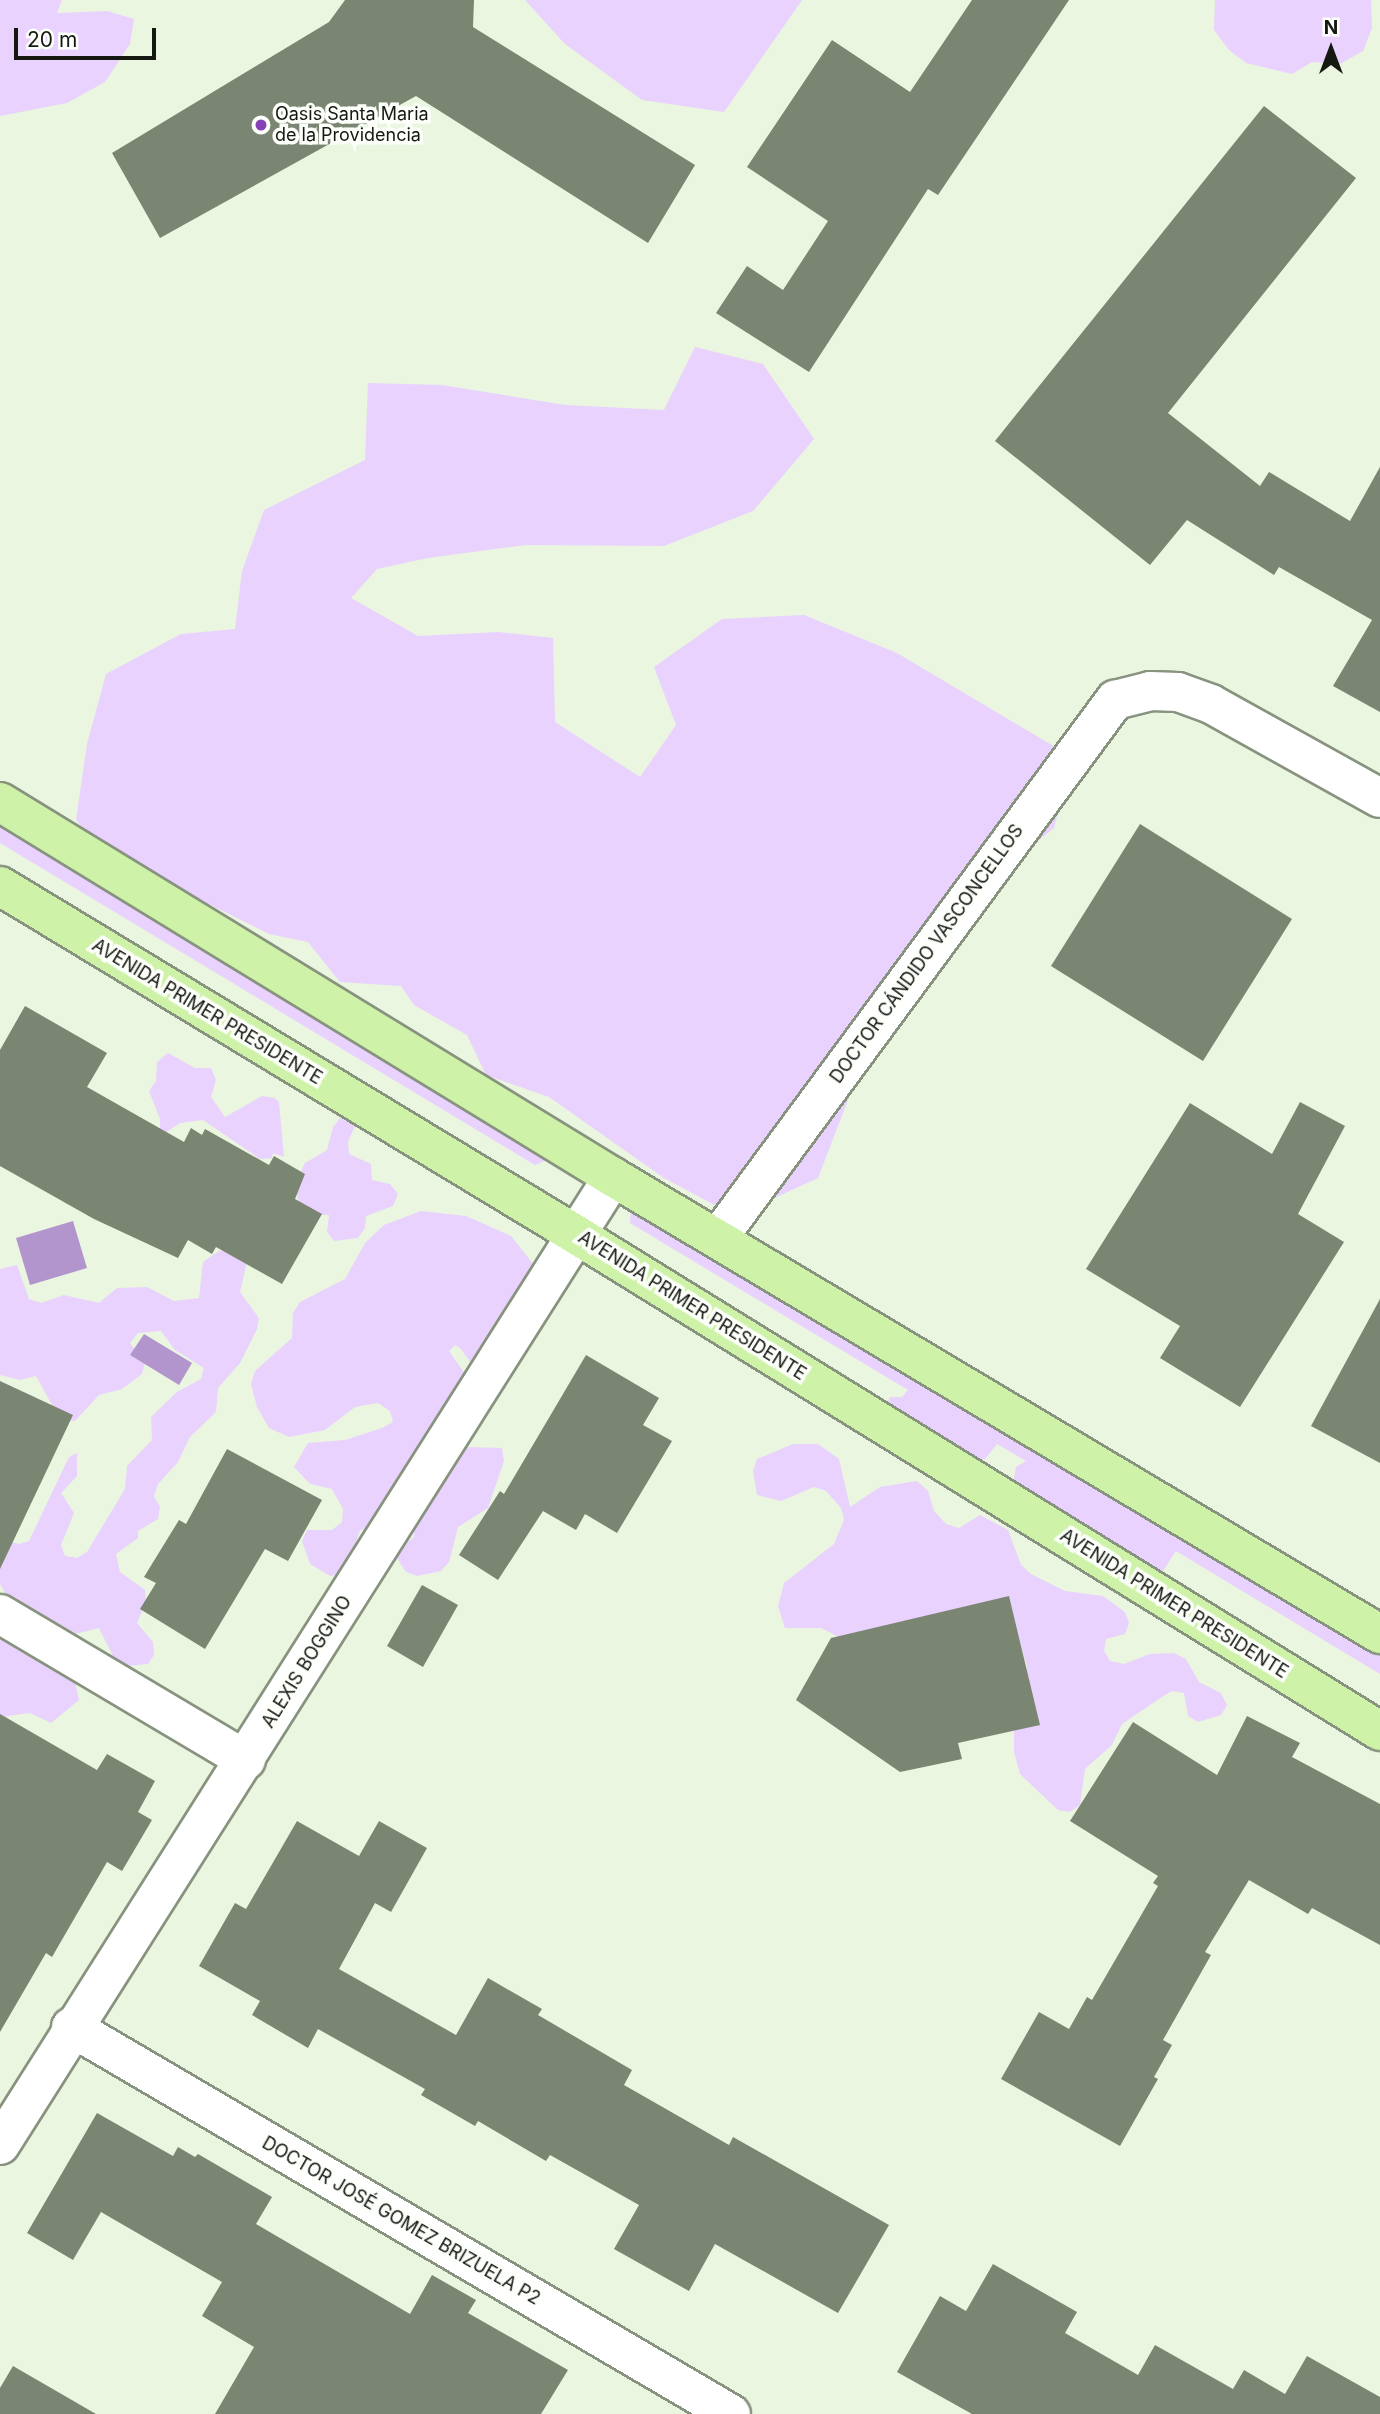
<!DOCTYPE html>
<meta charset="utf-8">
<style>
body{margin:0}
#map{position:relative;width:1380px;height:2414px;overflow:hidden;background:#eaf6e0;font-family:Inter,sans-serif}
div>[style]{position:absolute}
.green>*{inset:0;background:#e9d2fe}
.water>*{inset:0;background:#b395cd}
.building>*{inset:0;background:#7a8572}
.roads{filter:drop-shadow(2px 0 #88937f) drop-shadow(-2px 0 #88937f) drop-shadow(0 2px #88937f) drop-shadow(0 -2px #88937f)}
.minor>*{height:38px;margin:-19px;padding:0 19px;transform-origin:19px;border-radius:19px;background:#fff}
.major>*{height:38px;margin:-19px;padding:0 19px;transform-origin:19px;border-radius:19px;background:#cef2a7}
.dots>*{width:19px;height:19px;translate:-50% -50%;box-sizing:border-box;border:4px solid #fdfffb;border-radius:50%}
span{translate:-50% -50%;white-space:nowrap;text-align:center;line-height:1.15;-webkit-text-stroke:7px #fdfffb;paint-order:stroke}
.poi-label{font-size:18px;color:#141811}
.left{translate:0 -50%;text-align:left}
.street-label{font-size:18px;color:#141811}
.north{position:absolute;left:1296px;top:14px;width:70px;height:70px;-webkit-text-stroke:5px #fdfffb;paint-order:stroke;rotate:0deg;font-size:19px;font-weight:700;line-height:28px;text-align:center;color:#141811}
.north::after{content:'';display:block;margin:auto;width:24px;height:32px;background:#141811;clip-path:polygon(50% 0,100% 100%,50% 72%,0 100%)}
.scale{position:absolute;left:14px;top:28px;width:142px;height:32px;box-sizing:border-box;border:4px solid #141811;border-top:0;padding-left:9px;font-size:21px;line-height:24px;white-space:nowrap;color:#141811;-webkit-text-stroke:5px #fdfffb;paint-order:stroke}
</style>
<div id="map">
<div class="green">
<i style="clip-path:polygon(0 0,62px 0,57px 13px,107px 11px,134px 19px,130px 44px,105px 82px,67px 103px,0 116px)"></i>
<i style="clip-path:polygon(525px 0,802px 0,724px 112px,642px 100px,565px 44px)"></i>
<i style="clip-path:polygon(1215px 0,1371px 0,1372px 28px,1363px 51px,1340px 64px,1312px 62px,1292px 74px,1246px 63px,1229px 50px,1214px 30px)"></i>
<i style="clip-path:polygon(695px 347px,763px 364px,814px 439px,753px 511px,664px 546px,526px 545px,428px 558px,377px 569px,351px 598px,418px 636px,498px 632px,553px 638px,555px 722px,640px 777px,676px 725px,654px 667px,722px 619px,804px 615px,897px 653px,1072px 757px,1054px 828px,967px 898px,863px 1061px,818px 1178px,735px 1216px,664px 1178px,549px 1097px,486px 1075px,467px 1035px,414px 1005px,401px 986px,340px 982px,308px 942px,269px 934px,102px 851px,76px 820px,87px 744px,106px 674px,181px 634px,235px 629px,242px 571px,264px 510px,365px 460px,368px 383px,442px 385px,565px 405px,664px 410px)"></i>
<i style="clip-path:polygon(0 818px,549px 1159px,535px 1165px,0 843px)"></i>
<i style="clip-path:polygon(168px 1053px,195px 1068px,211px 1068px,216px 1080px,211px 1097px,225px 1117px,262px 1096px,275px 1098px,279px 1102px,284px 1157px,273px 1153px,272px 1158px,260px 1159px,203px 1120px,180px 1123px,160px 1136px,160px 1119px,149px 1091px,156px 1081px,157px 1062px)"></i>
<i style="clip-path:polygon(341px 1117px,355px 1126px,348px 1142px,349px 1154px,371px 1164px,372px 1180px,390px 1184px,398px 1194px,393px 1206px,366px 1216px,365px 1228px,358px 1238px,334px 1241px,327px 1232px,329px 1215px,311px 1215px,301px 1210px,294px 1186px,305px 1163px,327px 1150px,333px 1127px)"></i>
<i style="clip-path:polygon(631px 1208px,1380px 1650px,1380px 1674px,1176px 1551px,1161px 1574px,1091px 1539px,1087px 1527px,1012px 1491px,1016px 1467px,1026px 1461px,997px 1444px,985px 1459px,973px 1461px,956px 1443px,946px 1448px,886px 1408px,890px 1397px,902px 1397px,908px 1390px,630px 1223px)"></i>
<i style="clip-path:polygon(421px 1211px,466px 1216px,511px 1236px,538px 1270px,505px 1389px,493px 1392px,460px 1348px,455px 1345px,449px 1351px,470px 1381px,465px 1447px,502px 1448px,504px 1461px,488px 1508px,458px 1527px,449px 1562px,441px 1571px,417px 1576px,406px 1572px,400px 1563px,394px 1553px,414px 1537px,414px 1524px,360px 1530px,349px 1564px,341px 1574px,330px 1576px,310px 1564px,302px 1541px,307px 1530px,332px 1530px,342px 1522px,343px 1509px,332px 1489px,310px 1484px,294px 1467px,308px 1443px,345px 1440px,382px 1428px,393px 1422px,390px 1411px,378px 1403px,355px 1407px,325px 1430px,289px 1437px,269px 1428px,257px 1407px,251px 1384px,255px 1371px,292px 1338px,293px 1313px,300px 1302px,345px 1279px,365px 1243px,384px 1225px)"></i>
<i style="clip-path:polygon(219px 1251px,233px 1251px,247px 1262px,240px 1292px,259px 1318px,257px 1329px,240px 1363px,218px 1388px,216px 1412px,190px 1437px,178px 1462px,158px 1484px,154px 1496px,160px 1507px,158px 1519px,138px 1531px,138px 1538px,116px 1554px,120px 1572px,145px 1590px,146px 1602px,137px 1623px,153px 1642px,154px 1655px,148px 1664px,125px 1666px,115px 1660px,99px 1628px,75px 1634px,67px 1642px,79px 1700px,51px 1723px,30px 1713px,7px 1716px,0 1739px,0 1607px,7px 1596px,0 1584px,0 1539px,19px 1544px,29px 1541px,69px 1457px,77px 1453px,77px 1476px,61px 1493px,74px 1513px,61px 1545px,65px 1556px,77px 1558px,87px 1552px,125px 1489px,127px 1466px,152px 1440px,151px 1417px,177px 1392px,201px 1379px,204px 1368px,175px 1350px,161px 1331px,138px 1333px,130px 1343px,145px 1363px,142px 1374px,122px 1389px,99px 1395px,75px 1421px,51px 1419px,52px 1405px,36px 1376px,20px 1380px,0 1375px,0 1269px,17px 1265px,29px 1299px,41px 1303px,64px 1295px,99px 1303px,117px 1288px,147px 1287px,174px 1301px,199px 1298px,203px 1262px)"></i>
<i style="clip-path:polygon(793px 1444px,818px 1444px,839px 1459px,850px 1507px,880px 1487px,917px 1481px,928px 1491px,934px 1511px,946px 1524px,959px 1528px,980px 1515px,1008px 1530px,1021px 1565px,1031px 1574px,1065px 1591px,1103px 1596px,1125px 1612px,1129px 1623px,1125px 1634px,1106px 1639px,1104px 1651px,1110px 1661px,1124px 1664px,1150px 1654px,1174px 1653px,1186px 1659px,1199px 1682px,1221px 1693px,1227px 1705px,1221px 1715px,1198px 1722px,1188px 1716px,1184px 1693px,1172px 1691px,1162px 1697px,1122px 1724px,1112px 1745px,1085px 1769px,1080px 1805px,1070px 1812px,1058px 1810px,1020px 1774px,1014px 1752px,1014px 1715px,1027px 1667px,1014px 1621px,982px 1604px,843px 1639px,821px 1628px,785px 1628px,778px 1606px,784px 1583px,834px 1544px,844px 1520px,841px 1508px,826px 1491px,814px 1487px,781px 1501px,757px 1495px,753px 1471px,757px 1459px)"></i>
</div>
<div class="water">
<i style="clip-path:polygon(73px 1221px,87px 1268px,30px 1285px,16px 1238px)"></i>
<i style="clip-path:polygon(144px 1334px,192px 1363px,179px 1385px,130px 1355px)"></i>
</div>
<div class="building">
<i style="clip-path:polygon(345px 0,474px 0,473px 27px,695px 165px,648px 243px,416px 96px,160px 238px,112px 153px,329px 22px)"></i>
<i style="clip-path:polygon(972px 0,1069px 0,938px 195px,928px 189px,809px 372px,716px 313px,747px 266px,783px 290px,828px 221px,747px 167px,832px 40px,910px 92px)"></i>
<i style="clip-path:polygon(1264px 106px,1356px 178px,1168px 413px,1260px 486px,1269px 472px,1350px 521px,1380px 467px,1380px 712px,1333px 686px,1372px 620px,1279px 567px,1274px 575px,1187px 520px,1150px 565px,995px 441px)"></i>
<i style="clip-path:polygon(1140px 824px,1292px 919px,1203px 1061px,1051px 966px)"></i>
<i style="clip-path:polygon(25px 1006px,107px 1053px,87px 1087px,184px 1142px,191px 1128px,202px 1135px,205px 1129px,269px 1165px,274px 1156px,305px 1174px,295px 1199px,322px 1214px,282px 1284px,216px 1247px,212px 1254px,188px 1240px,178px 1258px,94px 1219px,0 1166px,0 1050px)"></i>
<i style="clip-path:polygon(1300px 1102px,1345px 1126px,1298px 1214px,1344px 1242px,1240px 1407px,1160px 1358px,1180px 1326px,1086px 1269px,1190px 1103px,1272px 1154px)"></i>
<i style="clip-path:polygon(1380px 1299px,1380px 1463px,1311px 1426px)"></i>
<i style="clip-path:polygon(586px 1355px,659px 1398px,643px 1425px,672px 1441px,617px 1533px,585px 1514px,576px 1530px,543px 1511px,498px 1580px,459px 1555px,500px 1491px,504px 1494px)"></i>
<i style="clip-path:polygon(0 1381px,73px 1415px,0 1569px)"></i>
<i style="clip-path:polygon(227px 1449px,322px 1500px,288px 1561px,265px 1549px,205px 1649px,140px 1609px,156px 1583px,144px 1577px,179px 1520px,186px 1524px)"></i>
<i style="clip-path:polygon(422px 1585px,458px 1605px,423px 1667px,387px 1646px)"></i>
<i style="clip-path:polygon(1009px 1596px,1040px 1725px,958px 1743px,962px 1759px,900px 1772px,796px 1700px,831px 1638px)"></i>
<i style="clip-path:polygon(0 1714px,97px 1770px,107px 1754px,155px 1781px,138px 1812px,152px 1820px,122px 1871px,107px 1862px,52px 1957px,46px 1953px,0 2032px)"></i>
<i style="clip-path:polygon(1247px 1716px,1300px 1743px,1292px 1757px,1380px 1804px,1380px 1945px,1312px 1908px,1308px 1914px,1249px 1880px,1205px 1952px,1211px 1955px,1163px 2040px,1172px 2045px,1154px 2077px,1158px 2079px,1120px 2146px,1001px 2079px,1039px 2012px,1069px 2029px,1087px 1997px,1092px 2000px,1158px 1886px,1153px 1883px,1158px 1876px,1070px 1821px,1133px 1722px,1217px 1775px)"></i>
<i style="clip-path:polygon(297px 1821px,359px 1856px,379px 1821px,427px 1848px,391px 1912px,375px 1903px,339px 1969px,456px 2035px,488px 1978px,542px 2009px,538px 2015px,632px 2070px,624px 2085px,729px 2145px,733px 2137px,889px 2225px,838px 2313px,715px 2244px,689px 2291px,614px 2249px,639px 2205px,550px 2155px,546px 2161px,478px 2121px,475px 2126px,421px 2095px,425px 2089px,318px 2029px,308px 2048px,252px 2015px,260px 2001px,199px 1966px,235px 1903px,246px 1909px)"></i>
<i style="clip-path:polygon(97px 2113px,173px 2156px,178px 2147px,195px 2157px,198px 2154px,272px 2197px,256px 2224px,410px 2314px,432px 2275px,476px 2300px,468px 2313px,568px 2370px,541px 2414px,215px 2414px,254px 2347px,202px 2316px,222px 2282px,101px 2212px,73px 2260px,27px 2233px)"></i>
<i style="clip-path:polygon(993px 2264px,1077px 2312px,1065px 2333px,1138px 2375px,1155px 2345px,1233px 2389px,1244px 2370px,1285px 2394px,1307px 2356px,1380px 2397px,1380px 2414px,972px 2414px,897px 2372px,940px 2296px,966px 2311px)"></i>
<i style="clip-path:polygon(13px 2366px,96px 2414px,0 2414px,0 2388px)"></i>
</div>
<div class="roads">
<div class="minor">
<i style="left:718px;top:1238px;width:669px;rotate:-53.58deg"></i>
<i style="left:1115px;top:700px;width:36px;rotate:-14deg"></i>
<i style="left:1150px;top:691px;width:28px;rotate:2deg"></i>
<i style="left:1178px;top:692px;width:35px;rotate:20deg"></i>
<i style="left:1211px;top:704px;width:193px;rotate:29.1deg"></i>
<i style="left:0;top:1614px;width:286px;rotate:30.7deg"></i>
<i style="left:71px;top:2027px;width:765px;rotate:30.39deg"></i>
<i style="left:0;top:2145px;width:1146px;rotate:-57.66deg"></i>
</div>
<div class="major">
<i style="left:0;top:802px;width:719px;rotate:31.46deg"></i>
<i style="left:613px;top:1177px;width:893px;rotate:30.79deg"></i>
<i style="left:0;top:886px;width:672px;rotate:31.18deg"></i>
<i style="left:575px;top:1234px;width:946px;rotate:31.69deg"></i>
</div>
</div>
<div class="dots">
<i style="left:261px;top:125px;background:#8541b5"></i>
</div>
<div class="poi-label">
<span class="left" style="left:275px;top:125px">Oasis Santa Maria<br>de la Providencia</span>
</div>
<div class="street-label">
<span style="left:927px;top:954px;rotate:-54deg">DOCTOR CÁNDIDO VASCONCELLOS</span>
<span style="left:207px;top:1012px;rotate:31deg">AVENIDA PRIMER PRESIDENTE</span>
<span style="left:692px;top:1306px;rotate:32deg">AVENIDA PRIMER PRESIDENTE</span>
<span style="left:1174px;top:1604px;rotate:32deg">AVENIDA PRIMER PRESIDENTE</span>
<span style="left:307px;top:1662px;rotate:-58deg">ALEXIS BOGGINO</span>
<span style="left:401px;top:2221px;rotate:30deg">DOCTOR JOSÉ GOMEZ BRIZUELA P2</span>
</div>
<div class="north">N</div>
<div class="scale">20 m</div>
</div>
